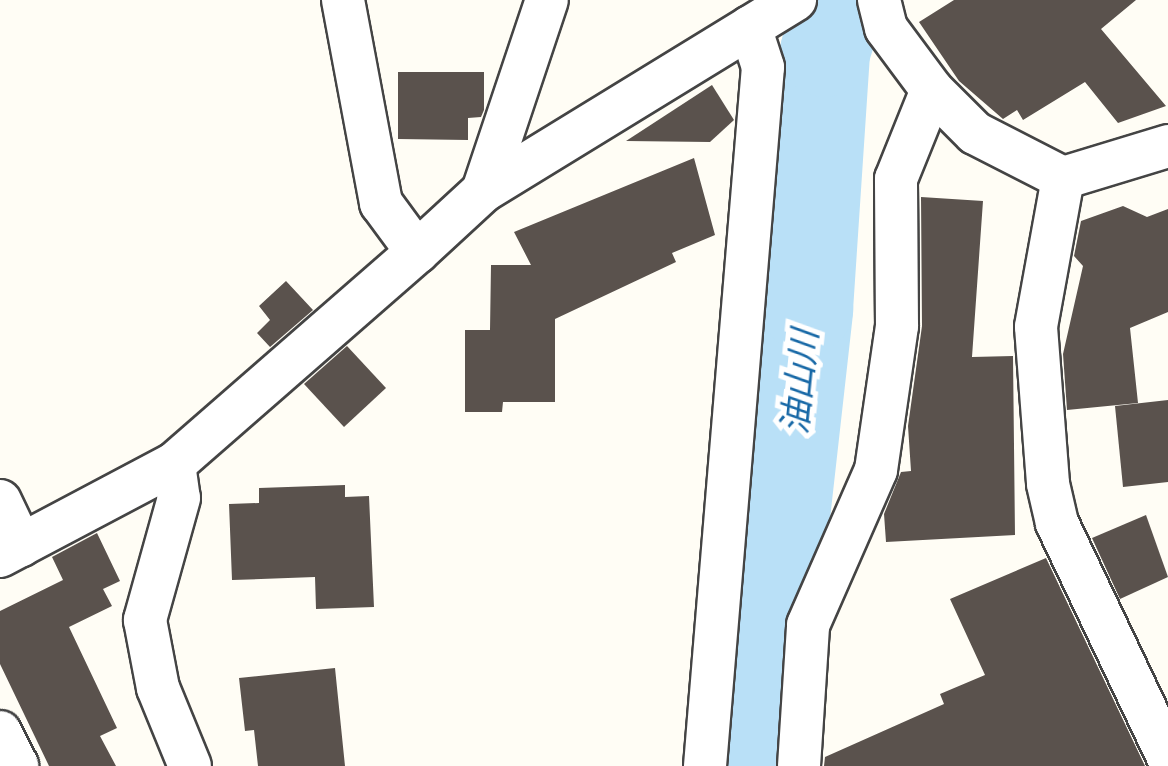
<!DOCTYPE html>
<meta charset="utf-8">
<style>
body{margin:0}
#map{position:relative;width:1168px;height:766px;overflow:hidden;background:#fffdf5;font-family:Bitter,"Noto Sans JP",serif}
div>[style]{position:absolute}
.river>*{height:90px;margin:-45px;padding:0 45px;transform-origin:45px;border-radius:45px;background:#b9e0f7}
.building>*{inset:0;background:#5a524d}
.roads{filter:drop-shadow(2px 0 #444) drop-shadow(-2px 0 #444) drop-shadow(0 2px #444) drop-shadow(0 -2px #444)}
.minor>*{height:42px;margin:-21px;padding:0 21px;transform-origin:21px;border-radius:21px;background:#fff}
span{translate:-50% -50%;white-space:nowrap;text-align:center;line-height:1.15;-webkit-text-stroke:10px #fff;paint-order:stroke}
.water-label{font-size:35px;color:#1768a6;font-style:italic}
</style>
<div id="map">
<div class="river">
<i style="left:757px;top:766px;width:460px;rotate:-83.6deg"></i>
<i style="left:808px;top:309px;width:258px;rotate:-86.2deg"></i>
<i style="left:825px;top:52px;width:54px;rotate:-72.9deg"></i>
</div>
<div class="building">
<i style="clip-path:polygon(954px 0,1136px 0,1101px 29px,1166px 106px,1118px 123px,1085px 82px,1023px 120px,1017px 110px,1003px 119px,959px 81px,919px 22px)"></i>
<i style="clip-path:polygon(398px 72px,484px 72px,484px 110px,481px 117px,468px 118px,468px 140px,398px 139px)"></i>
<i style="clip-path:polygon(712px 85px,734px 120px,710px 142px,626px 141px)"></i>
<i style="clip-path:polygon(694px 158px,715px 235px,672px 253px,676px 262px,555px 319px,555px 402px,503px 402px,502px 412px,465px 412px,465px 330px,490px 330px,491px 265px,531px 265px,514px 232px)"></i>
<i style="clip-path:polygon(921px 197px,983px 201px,972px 357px,1013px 356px,1015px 535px,886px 542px,884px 514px,901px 472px,911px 471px,908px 426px,922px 326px)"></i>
<i style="clip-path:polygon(1123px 206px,1147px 217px,1168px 209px,1168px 312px,1130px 328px,1138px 403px,1067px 410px,1063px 354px,1083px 266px,1074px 256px,1081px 221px)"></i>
<i style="clip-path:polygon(286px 281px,313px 310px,270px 347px,257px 333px,270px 320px,259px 306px)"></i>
<i style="clip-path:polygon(347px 346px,386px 388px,344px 427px,304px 384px)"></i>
<i style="clip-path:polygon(1168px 400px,1168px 482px,1123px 487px,1115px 406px)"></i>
<i style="clip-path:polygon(345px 485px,345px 497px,369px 496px,374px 607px,316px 609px,315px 577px,232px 580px,229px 504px,259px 503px,259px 488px)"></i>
<i style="clip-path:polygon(1146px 515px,1168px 577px,1120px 599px,1092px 538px)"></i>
<i style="clip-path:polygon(97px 533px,120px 581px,103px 589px,112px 606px,69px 627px,117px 728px,100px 736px,116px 766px,49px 766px,0 664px,0 611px,63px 580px,52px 557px)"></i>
<i style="clip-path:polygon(1046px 558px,1145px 766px,824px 766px,825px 757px,944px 704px,940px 694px,985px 675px,950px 599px)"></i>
<i style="clip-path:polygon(335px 668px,345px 766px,258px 766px,254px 730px,245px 731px,239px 678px)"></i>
</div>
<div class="roads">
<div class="minor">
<i style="left:343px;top:0;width:207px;rotate:79.4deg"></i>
<i style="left:381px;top:203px;width:61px;rotate:53.7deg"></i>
<i style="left:417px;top:252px;width:90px;rotate:-42.7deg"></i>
<i style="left:483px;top:191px;width:366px;rotate:-31.5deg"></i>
<i style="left:932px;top:90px;width:61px;rotate:45deg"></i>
<i style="left:975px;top:133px;width:99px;rotate:27.1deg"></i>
<i style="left:1063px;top:178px;width:110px;rotate:-16.9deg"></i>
<i style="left:1063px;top:178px;width:151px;rotate:100.3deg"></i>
<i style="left:1036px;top:327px;width:157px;rotate:85.6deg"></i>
<i style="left:1048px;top:484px;width:40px;rotate:77deg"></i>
<i style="left:1057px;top:523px;width:259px;rotate:64.6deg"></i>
<i style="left:483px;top:191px;width:201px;rotate:-71.5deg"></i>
<i style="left:174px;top:464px;width:34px;rotate:82deg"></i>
<i style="left:179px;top:498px;width:127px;rotate:105.6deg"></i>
<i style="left:145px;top:620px;width:69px;rotate:79.2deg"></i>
<i style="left:158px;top:688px;width:84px;rotate:67.7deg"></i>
<i style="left:0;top:501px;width:49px;rotate:64.5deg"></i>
<i style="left:0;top:556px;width:197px;rotate:-27.9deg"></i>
<i style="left:174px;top:464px;width:322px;rotate:-41.1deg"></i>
<i style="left:0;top:732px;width:38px;rotate:63deg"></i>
<i style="left:705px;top:766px;width:701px;rotate:-85.26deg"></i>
<i style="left:763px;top:67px;width:42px;rotate:-108deg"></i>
<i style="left:799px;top:766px;width:141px;rotate:-86.3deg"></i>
<i style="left:808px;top:625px;width:169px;rotate:-66.3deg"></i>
<i style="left:876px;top:470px;width:146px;rotate:-81.7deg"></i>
<i style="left:897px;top:326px;width:147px;rotate:-90.4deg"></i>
<i style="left:896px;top:179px;width:96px;rotate:-68deg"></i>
<i style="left:932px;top:90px;width:77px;rotate:-126.6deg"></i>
<i style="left:886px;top:28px;width:29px;rotate:-104deg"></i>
</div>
</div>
<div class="water-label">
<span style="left:800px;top:382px;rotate:-84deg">油山川</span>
</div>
</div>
